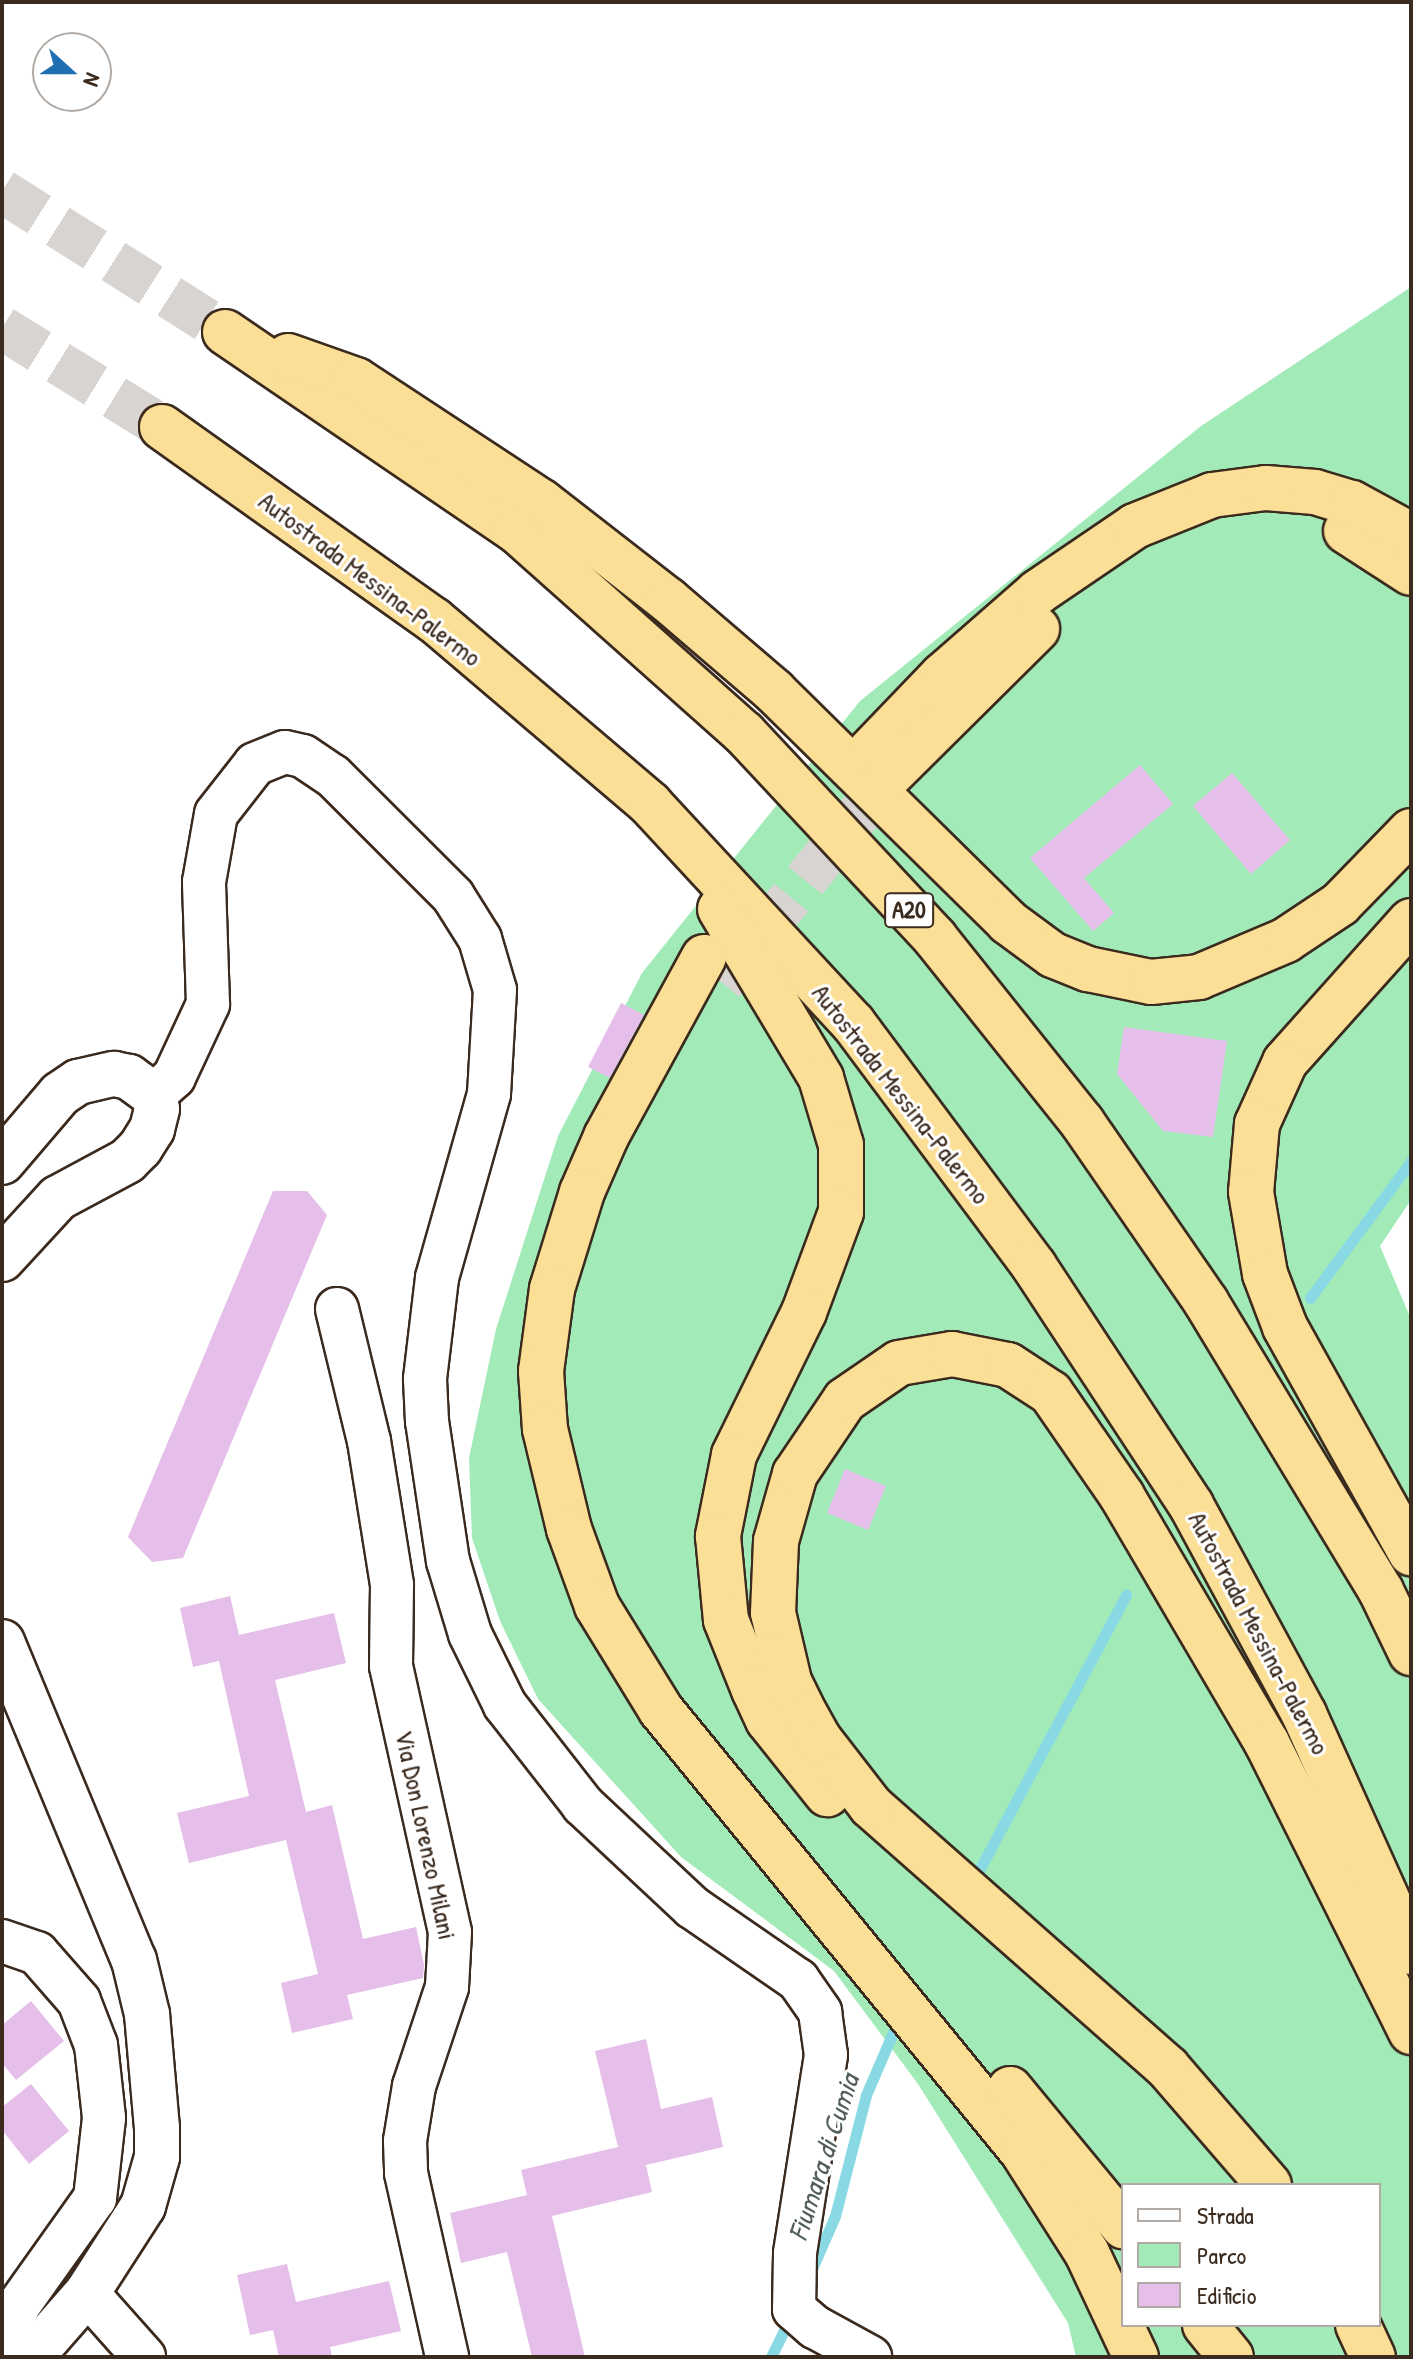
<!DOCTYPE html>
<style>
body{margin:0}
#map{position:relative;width:1413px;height:2359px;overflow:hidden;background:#fff;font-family:"Patrick Hand",sans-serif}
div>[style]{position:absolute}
.green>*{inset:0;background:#a2ebb9}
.stream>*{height:11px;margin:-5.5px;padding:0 5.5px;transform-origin:5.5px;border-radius:5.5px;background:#88d9e3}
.building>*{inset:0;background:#e5bfe9}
.highway-tunnel>*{height:44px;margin-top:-22px;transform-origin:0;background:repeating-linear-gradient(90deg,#d8d4d2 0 44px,transparent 0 66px)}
.roads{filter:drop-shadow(2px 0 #3b2a1e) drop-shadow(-2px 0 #3b2a1e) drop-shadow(0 2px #3b2a1e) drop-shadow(0 -2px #3b2a1e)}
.street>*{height:42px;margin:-21px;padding:0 21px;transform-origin:21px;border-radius:21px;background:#fff}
.secondary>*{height:44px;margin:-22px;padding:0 22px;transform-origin:22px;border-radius:22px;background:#fff}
.highway>*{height:44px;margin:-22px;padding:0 22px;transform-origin:22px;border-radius:22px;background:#fbdf96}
span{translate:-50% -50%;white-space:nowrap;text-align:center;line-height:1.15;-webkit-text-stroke:6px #fff;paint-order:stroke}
.shield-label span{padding:2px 6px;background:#fff;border:2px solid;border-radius:6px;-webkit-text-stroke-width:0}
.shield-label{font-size:24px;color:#3b2a1e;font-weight:700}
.street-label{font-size:26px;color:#3b2a1e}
.water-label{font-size:28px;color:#525f59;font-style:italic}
.frame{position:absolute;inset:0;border:4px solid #3b2a1e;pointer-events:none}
.legend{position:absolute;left:1121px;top:2183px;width:260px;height:144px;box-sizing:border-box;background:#fff;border:2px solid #b1aaa5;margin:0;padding:10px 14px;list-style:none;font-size:24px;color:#3b2a1e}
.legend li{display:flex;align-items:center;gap:16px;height:40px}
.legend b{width:40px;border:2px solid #b1aaa5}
.north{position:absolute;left:32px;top:32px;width:80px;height:80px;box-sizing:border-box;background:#fff;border:2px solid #b1aaa5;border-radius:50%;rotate:111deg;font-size:22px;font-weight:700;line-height:32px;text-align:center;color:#3b2a1e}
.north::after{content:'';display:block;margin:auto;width:28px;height:36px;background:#1f6fb2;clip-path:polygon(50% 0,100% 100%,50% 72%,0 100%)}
</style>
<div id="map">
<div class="green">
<i style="clip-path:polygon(evenodd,1411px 287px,1411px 1200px,1380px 1246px,1411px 1319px,1411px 2357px,1076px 2357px,1068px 2323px,918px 2084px,834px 1971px,681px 1857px,538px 1699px,500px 1621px,472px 1538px,469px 1458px,496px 1329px,558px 1136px,642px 973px,860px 701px,1201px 426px,1411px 287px,1123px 2185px,1379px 2185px,1379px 2325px,1123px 2325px,1123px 2185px)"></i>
</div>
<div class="stream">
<i style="left:1310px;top:1298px;width:170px;rotate:-53.6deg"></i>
<i style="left:976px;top:1876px;width:319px;rotate:-61.9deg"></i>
<i style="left:811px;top:2271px;width:60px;rotate:-66.4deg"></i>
<i style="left:835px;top:2216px;width:125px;rotate:-75.6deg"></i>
<i style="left:866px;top:2095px;width:86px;rotate:-66.7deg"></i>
<i style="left:771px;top:2357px;width:46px;rotate:-64deg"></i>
</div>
<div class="building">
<i style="clip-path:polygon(1140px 765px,1173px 804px,1084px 878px,1114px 913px,1093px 931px,1030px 858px)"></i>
<i style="clip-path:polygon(1232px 773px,1290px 840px,1251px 874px,1193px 806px)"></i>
<i style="clip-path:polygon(621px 1003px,644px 1015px,610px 1078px,588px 1067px)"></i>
<i style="clip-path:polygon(1124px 1027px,1227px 1041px,1213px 1137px,1163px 1131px,1117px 1074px)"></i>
<i style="clip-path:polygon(273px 1191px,307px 1191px,327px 1215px,183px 1558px,152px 1562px,128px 1537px)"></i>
<i style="clip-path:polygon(845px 1469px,886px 1486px,868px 1530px,827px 1513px)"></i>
<i style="clip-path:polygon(230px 1596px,239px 1635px,334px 1613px,346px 1663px,275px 1680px,306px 1812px,332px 1805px,363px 1939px,416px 1927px,424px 1965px,423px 1978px,347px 1995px,353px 2019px,292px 2033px,281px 1983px,318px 1974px,286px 1840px,189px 1863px,177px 1813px,249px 1796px,219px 1661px,193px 1667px,180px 1608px)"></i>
<i style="clip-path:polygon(31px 2001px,64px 2041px,16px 2080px,2px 2063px,2px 2025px)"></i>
<i style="clip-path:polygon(646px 2039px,661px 2109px,712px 2097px,723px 2147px,646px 2165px,652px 2192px,552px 2216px,585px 2357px,532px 2357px,507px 2252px,461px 2263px,450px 2213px,527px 2195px,521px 2170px,618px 2147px,595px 2051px)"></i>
<i style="clip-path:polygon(31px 2084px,69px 2131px,29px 2164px,2px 2130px,2px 2107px)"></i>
<i style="clip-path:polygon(287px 2264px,296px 2302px,389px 2281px,401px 2331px,330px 2347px,332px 2357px,279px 2357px,273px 2330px,250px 2335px,237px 2275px)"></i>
</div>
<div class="highway-tunnel">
<i style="left:2px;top:191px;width:264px;rotate:32.3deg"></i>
<i style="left:2px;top:328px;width:188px;rotate:31.7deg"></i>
<i style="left:722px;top:983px;width:269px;rotate:-51deg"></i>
</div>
<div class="roads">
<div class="street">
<i style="left:154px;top:1095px;width:27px;rotate:-42deg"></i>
<i style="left:174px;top:1077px;width:81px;rotate:-65deg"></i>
<i style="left:208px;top:1004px;width:122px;rotate:-91.9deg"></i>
<i style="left:204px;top:882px;width:69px;rotate:-80deg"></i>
<i style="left:216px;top:814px;width:63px;rotate:-52deg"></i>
<i style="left:255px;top:764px;width:32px;rotate:-22deg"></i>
<i style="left:285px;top:752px;width:18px;rotate:13deg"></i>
<i style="left:303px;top:756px;width:36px;rotate:34deg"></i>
<i style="left:333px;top:776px;width:170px;rotate:45deg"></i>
<i style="left:453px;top:896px;width:51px;rotate:57.9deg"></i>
<i style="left:480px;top:939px;width:53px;rotate:73.6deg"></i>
<i style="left:495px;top:990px;width:104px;rotate:93.3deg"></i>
<i style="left:489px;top:1094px;width:191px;rotate:105.8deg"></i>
<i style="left:437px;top:1278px;width:102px;rotate:96.8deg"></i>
<i style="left:425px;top:1379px;width:42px;rotate:87.3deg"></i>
<i style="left:427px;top:1421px;width:142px;rotate:81.5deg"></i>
<i style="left:448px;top:1561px;width:76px;rotate:73.2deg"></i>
<i style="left:470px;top:1634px;width:79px;rotate:63.8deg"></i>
<i style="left:505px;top:1705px;width:127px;rotate:52deg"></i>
<i style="left:583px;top:1805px;width:149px;rotate:43.1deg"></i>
<i style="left:692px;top:1907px;width:129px;rotate:34.6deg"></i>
<i style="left:798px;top:1980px;width:39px;rotate:55deg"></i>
<i style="left:820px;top:2012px;width:43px;rotate:82.1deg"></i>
<i style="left:826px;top:2055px;width:201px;rotate:98.9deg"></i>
<i style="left:795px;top:2254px;width:55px;rotate:91deg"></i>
<i style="left:794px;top:2309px;width:28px;rotate:41deg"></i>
<i style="left:815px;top:2327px;width:63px;rotate:28.6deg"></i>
<i style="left:337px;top:1309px;width:136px;rotate:76.4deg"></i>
<i style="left:369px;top:1441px;width:146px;rotate:80.9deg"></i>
<i style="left:392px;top:1585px;width:81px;rotate:90.7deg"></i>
<i style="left:391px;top:1666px;width:272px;rotate:77.5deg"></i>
<i style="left:450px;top:1932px;width:55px;rotate:93.1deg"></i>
<i style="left:447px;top:1987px;width:104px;rotate:108.4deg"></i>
<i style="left:414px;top:2086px;width:56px;rotate:99.3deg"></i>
<i style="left:405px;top:2141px;width:32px;rotate:88deg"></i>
<i style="left:406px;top:2173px;width:189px;rotate:77.4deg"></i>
<i style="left:2px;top:1941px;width:37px;rotate:19deg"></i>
<i style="left:37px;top:1953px;width:64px;rotate:48.8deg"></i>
<i style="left:79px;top:2001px;width:47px;rotate:68.9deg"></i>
<i style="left:96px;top:2045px;width:73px;rotate:83.7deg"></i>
<i style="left:104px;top:2118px;width:81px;rotate:96.4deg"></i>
<i style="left:95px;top:2198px;width:131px;rotate:125.4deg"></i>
<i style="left:19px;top:2305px;width:25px;rotate:116deg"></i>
<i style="left:8px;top:2328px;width:29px;rotate:94deg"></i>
<i style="left:87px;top:2293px;width:86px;rotate:48.3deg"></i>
</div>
<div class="secondary">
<i style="left:2px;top:1162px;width:89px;rotate:-49.5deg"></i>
<i style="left:60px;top:1094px;width:22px;rotate:-34deg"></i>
<i style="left:78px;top:1082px;width:37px;rotate:-13deg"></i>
<i style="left:114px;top:1074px;width:15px;rotate:11deg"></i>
<i style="left:129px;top:1077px;width:31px;rotate:36deg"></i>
<i style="left:154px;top:1095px;width:14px;rotate:78deg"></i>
<i style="left:157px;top:1109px;width:21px;rotate:104deg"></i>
<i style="left:152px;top:1129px;width:22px;rotate:122deg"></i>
<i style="left:140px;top:1148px;width:18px;rotate:135deg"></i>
<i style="left:127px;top:1161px;width:78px;rotate:151.8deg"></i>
<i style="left:58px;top:1198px;width:83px;rotate:132.6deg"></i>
<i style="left:2px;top:1642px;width:344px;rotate:67.5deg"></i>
<i style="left:134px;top:1960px;width:56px;rotate:76.5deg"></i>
<i style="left:147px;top:2014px;width:114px;rotate:85deg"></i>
<i style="left:157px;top:2128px;width:29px;rotate:90deg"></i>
<i style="left:157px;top:2157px;width:51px;rotate:105.9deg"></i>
<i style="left:143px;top:2206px;width:103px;rotate:122.8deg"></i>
<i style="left:87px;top:2293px;width:85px;rotate:131.2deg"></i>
</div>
<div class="highway">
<i style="left:225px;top:332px;width:353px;rotate:34.3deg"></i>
<i style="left:517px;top:531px;width:304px;rotate:41.7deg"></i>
<i style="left:744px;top:733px;width:280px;rotate:47deg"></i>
<i style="left:935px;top:938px;width:236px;rotate:51.4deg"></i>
<i style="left:1082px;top:1122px;width:219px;rotate:55.4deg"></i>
<i style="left:1206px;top:1302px;width:338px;rotate:58.8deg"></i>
<i style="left:1381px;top:1591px;width:69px;rotate:64.2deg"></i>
<i style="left:288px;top:356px;width:72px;rotate:19.4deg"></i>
<i style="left:356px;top:380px;width:222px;rotate:33.3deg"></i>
<i style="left:542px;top:502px;width:160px;rotate:37.9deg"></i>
<i style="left:668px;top:600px;width:140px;rotate:40.6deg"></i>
<i style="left:774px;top:691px;width:329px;rotate:44.6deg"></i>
<i style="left:1008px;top:922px;width:56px;rotate:36.3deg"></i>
<i style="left:1053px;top:955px;width:38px;rotate:22deg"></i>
<i style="left:1088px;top:969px;width:64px;rotate:11.7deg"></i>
<i style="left:1151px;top:982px;width:48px;rotate:-5.9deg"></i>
<i style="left:1199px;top:977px;width:95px;rotate:-23deg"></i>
<i style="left:1286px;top:940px;width:65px;rotate:-33.7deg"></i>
<i style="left:1340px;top:904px;width:102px;rotate:-45.8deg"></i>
<i style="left:162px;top:427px;width:334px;rotate:35.4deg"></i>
<i style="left:434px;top:620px;width:284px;rotate:40.4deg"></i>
<i style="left:650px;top:804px;width:299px;rotate:47.2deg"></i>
<i style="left:853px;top:1023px;width:303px;rotate:53.3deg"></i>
<i style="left:1034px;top:1266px;width:286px;rotate:56.7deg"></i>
<i style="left:1191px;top:1505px;width:238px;rotate:61.6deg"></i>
<i style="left:1304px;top:1714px;width:261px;rotate:65.8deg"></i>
<i style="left:1346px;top:531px;width:77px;rotate:32.9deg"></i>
<i style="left:870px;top:751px;width:105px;rotate:-46.2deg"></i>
<i style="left:943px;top:675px;width:126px;rotate:-41.1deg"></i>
<i style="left:1038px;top:592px;width:117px;rotate:-34.2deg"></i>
<i style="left:1135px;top:526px;width:83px;rotate:-21.9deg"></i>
<i style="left:1212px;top:495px;width:54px;rotate:-7.4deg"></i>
<i style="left:1266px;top:488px;width:49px;rotate:4.7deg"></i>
<i style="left:1315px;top:492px;width:39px;rotate:17deg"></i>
<i style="left:1352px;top:503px;width:67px;rotate:28.5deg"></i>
<i style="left:891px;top:774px;width:206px;rotate:-44.8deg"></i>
<i style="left:720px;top:909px;width:197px;rotate:59.1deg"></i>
<i style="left:821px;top:1078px;width:70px;rotate:73.4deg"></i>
<i style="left:841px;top:1145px;width:67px;rotate:90deg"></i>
<i style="left:841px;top:1212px;width:107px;rotate:110.3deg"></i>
<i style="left:804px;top:1312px;width:159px;rotate:116.1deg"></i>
<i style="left:734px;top:1455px;width:83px;rotate:101.2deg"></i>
<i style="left:718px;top:1536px;width:84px;rotate:84.6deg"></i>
<i style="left:726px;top:1620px;width:75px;rotate:68.2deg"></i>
<i style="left:754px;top:1690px;width:33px;rotate:65deg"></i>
<i style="left:768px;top:1720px;width:95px;rotate:51.4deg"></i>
<i style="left:1411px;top:921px;width:189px;rotate:131.8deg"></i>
<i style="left:1285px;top:1062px;width:68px;rotate:114.3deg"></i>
<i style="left:1257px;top:1124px;width:68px;rotate:95deg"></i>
<i style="left:1251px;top:1192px;width:83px;rotate:80.3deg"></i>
<i style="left:1265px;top:1274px;width:57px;rotate:69.3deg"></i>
<i style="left:1285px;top:1327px;width:259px;rotate:60.9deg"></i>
<i style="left:704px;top:957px;width:205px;rotate:118.6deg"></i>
<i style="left:606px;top:1137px;width:60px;rotate:113.6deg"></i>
<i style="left:582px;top:1192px;width:102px;rotate:107.2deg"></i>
<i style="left:552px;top:1289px;width:83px;rotate:97.6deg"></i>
<i style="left:541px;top:1371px;width:58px;rotate:86.1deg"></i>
<i style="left:545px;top:1429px;width:103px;rotate:76.5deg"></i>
<i style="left:569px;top:1529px;width:82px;rotate:70deg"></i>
<i style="left:597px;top:1606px;width:122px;rotate:58.4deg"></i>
<i style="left:661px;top:1710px;width:570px;rotate:50.7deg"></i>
<i style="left:1022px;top:2151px;width:121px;rotate:57.5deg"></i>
<i style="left:1087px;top:2253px;width:115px;rotate:64.8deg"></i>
<i style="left:1010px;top:2089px;width:178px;rotate:50.5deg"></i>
<i style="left:1269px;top:2185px;width:155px;rotate:-130.8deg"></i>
<i style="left:1168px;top:2068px;width:396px;rotate:-138.6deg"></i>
<i style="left:871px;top:1806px;width:85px;rotate:-127.8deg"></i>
<i style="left:819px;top:1739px;width:38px;rotate:-119deg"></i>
<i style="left:801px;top:1706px;width:28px;rotate:-116deg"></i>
<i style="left:789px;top:1681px;width:70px;rotate:-103.2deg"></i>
<i style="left:773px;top:1613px;width:72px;rotate:-87.6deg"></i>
<i style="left:776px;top:1541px;width:70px;rotate:-74.2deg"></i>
<i style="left:795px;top:1474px;width:89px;rotate:-56deg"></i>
<i style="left:845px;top:1400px;width:65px;rotate:-34.4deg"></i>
<i style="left:899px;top:1363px;width:54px;rotate:-9.6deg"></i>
<i style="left:952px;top:1354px;width:57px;rotate:11.1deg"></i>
<i style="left:1008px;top:1365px;width:51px;rotate:33.1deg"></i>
<i style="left:1051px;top:1393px;width:125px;rotate:55.4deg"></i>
<i style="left:1122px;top:1496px;width:286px;rotate:59.6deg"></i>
<i style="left:1267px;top:1743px;width:323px;rotate:63.5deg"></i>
<i style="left:1205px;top:2325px;width:41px;rotate:50.9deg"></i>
<i style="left:1358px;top:2325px;width:35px;rotate:65deg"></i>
</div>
</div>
<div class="shield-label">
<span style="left:909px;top:910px">A20</span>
</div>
<div class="street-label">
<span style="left:370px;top:579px;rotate:37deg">Autostrada Messina-Palermo</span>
<span style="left:901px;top:1094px;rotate:52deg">Autostrada Messina-Palermo</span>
<span style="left:1259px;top:1633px;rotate:62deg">Autostrada Messina-Palermo</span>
<span style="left:426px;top:1835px;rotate:78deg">Via Don Lorenzo Milani</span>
</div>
<div class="water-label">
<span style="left:823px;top:2157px;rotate:-72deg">Fiumara di Cumia</span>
</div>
<div class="frame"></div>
<ul class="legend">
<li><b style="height:10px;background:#fff"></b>Strada</li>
<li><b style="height:22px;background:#a2ebb9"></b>Parco</li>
<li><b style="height:22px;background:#e5bfe9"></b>Edificio</li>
</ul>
<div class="north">N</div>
</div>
